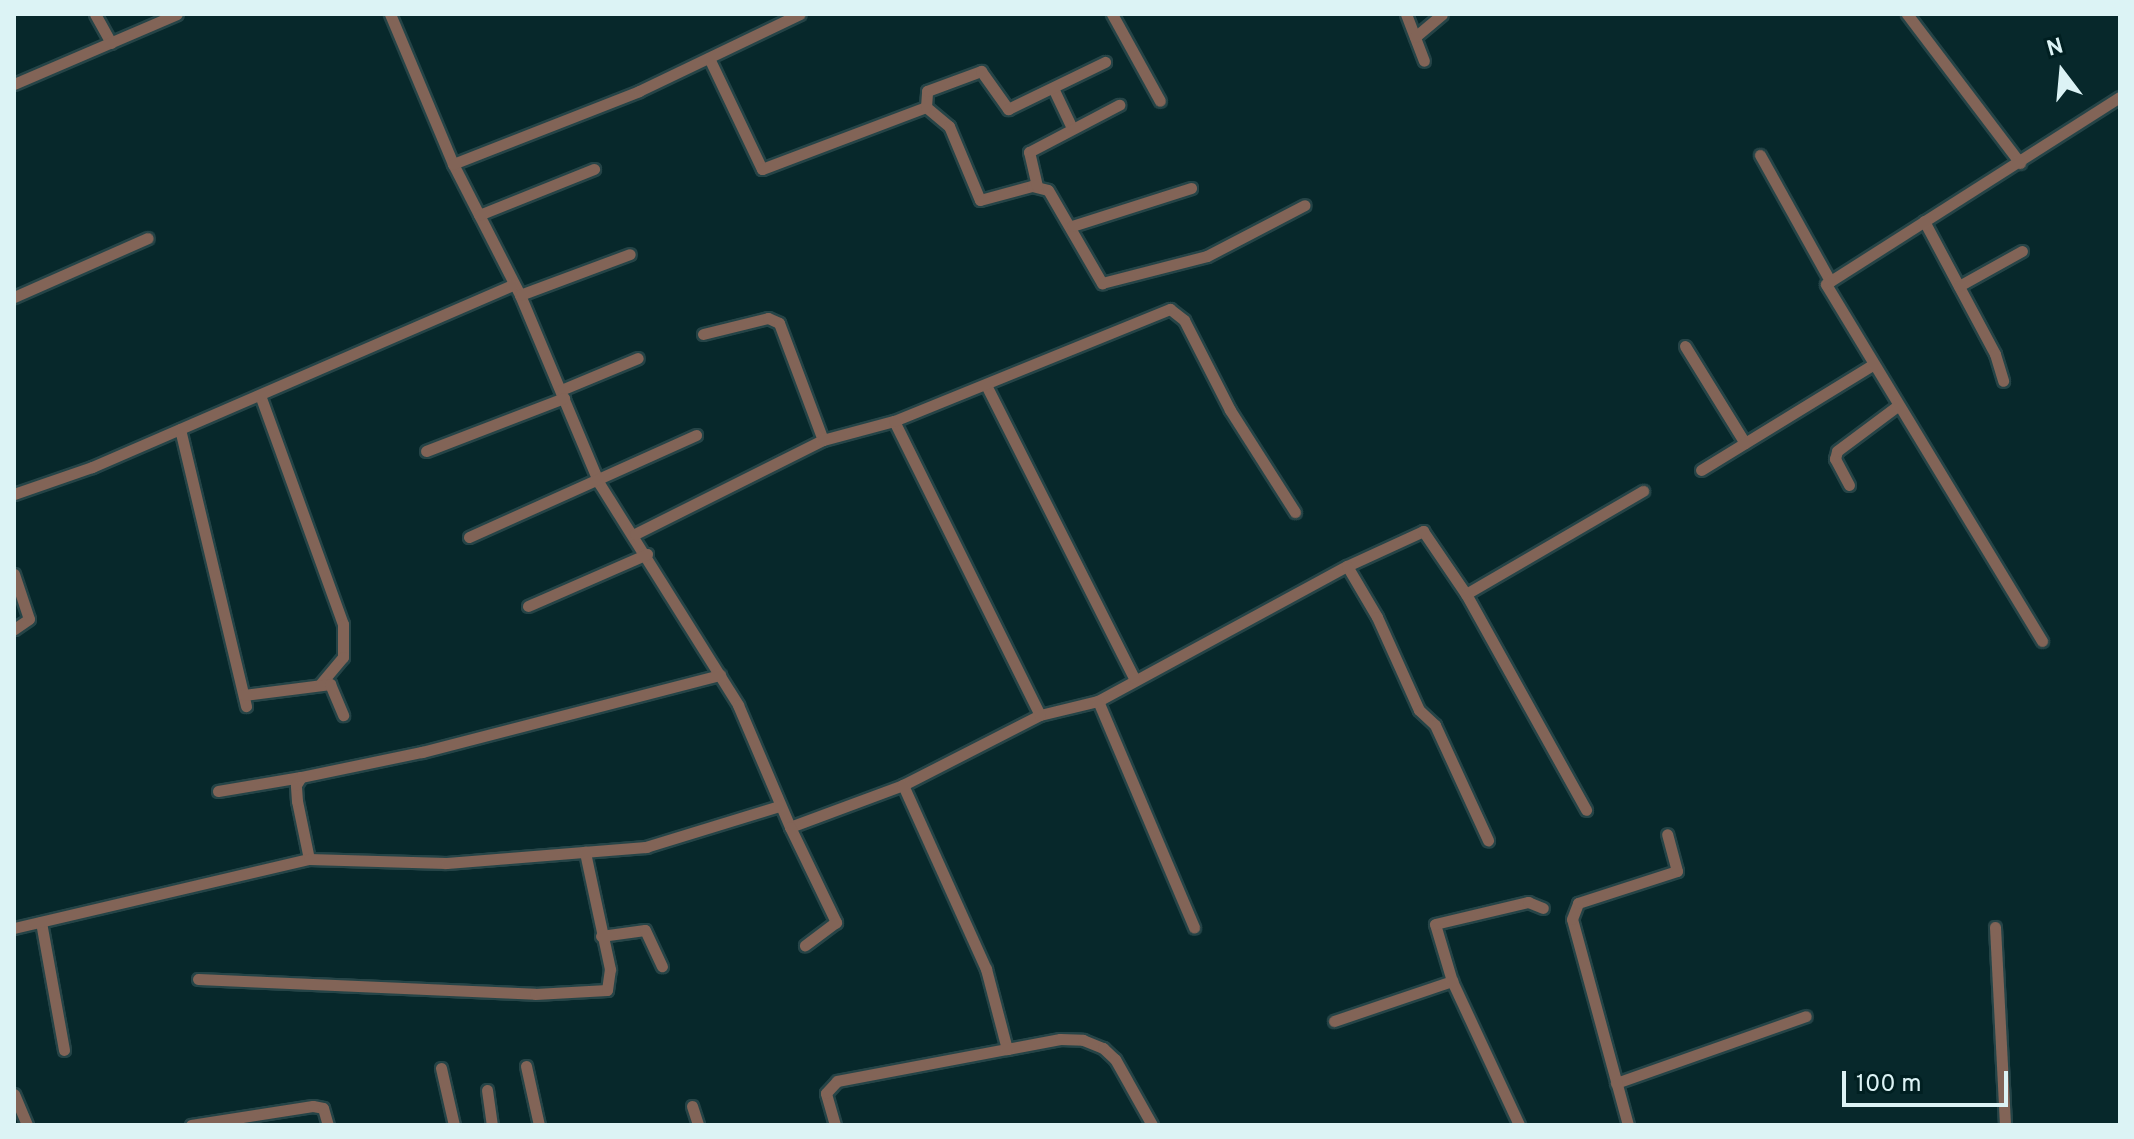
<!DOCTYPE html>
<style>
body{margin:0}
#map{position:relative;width:2134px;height:1139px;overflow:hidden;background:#07282b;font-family:Overpass,sans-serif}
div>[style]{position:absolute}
.roads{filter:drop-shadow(2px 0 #254447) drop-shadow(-2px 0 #254447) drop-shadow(0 2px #254447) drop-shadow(0 -2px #254447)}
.minor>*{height:11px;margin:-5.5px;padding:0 5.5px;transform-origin:5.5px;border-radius:5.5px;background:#826457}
span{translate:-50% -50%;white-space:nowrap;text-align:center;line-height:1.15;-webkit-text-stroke:6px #001f21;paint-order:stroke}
.frame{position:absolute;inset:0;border:16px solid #dcf3f5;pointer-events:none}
.north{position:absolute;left:2022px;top:32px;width:80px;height:80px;-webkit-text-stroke:6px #001f21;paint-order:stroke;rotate:344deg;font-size:22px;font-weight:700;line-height:32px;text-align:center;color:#dcf3f5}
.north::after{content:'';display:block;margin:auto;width:28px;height:36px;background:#dcf3f5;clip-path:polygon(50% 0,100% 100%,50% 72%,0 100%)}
.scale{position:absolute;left:1842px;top:1071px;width:166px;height:36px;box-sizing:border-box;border:4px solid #dcf3f5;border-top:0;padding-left:10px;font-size:24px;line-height:28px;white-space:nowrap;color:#dcf3f5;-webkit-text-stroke:6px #001f21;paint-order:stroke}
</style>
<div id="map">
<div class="roads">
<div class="minor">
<i style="left:95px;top:14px;width:33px;rotate:61deg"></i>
<i style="left:390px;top:14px;width:163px;rotate:67.2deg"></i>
<i style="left:453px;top:164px;width:147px;rotate:62.9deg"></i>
<i style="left:520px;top:295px;width:204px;rotate:67.2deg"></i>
<i style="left:599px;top:483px;width:262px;rotate:57.9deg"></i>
<i style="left:738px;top:705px;width:133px;rotate:66.9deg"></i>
<i style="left:790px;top:827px;width:121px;rotate:-20.4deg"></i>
<i style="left:903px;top:785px;width:154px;rotate:-27.1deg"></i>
<i style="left:1040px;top:715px;width:60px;rotate:-13.6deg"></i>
<i style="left:1098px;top:701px;width:283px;rotate:-28.5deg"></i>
<i style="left:1347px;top:566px;width:84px;rotate:-24.7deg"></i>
<i style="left:1423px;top:531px;width:76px;rotate:55.7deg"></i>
<i style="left:1466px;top:594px;width:247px;rotate:60.9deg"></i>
<i style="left:1112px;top:14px;width:99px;rotate:61.1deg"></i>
<i style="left:1406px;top:14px;width:50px;rotate:69deg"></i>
<i style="left:1907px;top:14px;width:187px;rotate:52.8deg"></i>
<i style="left:1415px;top:37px;width:35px;rotate:-40deg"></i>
<i style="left:709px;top:58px;width:123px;rotate:64.5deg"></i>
<i style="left:762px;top:169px;width:175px;rotate:-20.7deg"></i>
<i style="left:926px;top:107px;width:30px;rotate:40deg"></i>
<i style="left:949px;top:126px;width:80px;rotate:67.3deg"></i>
<i style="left:980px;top:200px;width:54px;rotate:-15.1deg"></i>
<i style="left:1032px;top:186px;width:16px;rotate:14deg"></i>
<i style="left:1048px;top:190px;width:108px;rotate:59.9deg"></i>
<i style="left:1102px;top:283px;width:108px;rotate:-14.4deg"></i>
<i style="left:1207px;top:256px;width:110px;rotate:-27.5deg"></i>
<i style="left:14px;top:84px;width:177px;rotate:-23.2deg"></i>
<i style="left:1053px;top:88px;width:44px;rotate:64.6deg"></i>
<i style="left:926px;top:107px;width:16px;rotate:-86deg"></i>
<i style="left:927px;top:91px;width:58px;rotate:-20.3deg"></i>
<i style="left:981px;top:71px;width:47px;rotate:54.6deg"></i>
<i style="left:1008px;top:109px;width:108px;rotate:-25.9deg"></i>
<i style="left:1760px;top:155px;width:144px;rotate:60.9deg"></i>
<i style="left:453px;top:164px;width:200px;rotate:-21.4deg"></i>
<i style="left:639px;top:91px;width:178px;rotate:-25.6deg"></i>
<i style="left:1037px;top:186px;width:35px;rotate:-103deg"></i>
<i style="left:1029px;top:152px;width:102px;rotate:-27.6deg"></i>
<i style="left:479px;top:215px;width:124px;rotate:-21.8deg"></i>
<i style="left:1924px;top:221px;width:151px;rotate:61.9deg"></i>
<i style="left:1995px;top:354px;width:28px;rotate:73deg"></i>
<i style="left:1072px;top:226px;width:125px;rotate:-17.7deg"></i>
<i style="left:1959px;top:286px;width:72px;rotate:-29.1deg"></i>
<i style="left:520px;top:295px;width:117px;rotate:-20.4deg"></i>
<i style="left:14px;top:297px;width:146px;rotate:-23.8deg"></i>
<i style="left:703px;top:334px;width:67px;rotate:-13.8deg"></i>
<i style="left:768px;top:318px;width:12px;rotate:24deg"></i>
<i style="left:779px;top:323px;width:125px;rotate:69.4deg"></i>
<i style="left:1685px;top:346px;width:114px;rotate:58.3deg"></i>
<i style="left:986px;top:385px;width:328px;rotate:63.2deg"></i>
<i style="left:561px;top:390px;width:83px;rotate:-22.6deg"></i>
<i style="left:260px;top:395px;width:244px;rotate:70.1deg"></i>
<i style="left:343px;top:624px;width:33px;rotate:90deg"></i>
<i style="left:343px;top:657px;width:35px;rotate:130deg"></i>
<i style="left:894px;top:421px;width:328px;rotate:63.6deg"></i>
<i style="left:180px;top:429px;width:285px;rotate:76.6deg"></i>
<i style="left:426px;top:451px;width:148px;rotate:-21deg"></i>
<i style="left:1701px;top:470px;width:199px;rotate:-31.5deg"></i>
<i style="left:1849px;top:485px;width:30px;rotate:-118deg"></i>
<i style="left:1835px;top:459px;width:8px;rotate:-76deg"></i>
<i style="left:1837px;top:451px;width:74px;rotate:-36.7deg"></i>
<i style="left:14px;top:494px;width:83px;rotate:-19.1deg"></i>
<i style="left:92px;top:467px;width:458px;rotate:-23.4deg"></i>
<i style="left:635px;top:534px;width:210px;rotate:-26.6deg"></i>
<i style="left:823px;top:440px;width:73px;rotate:-15deg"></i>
<i style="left:894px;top:421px;width:298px;rotate:-22.1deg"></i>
<i style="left:1170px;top:309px;width:18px;rotate:38deg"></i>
<i style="left:1184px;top:320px;width:101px;rotate:62.9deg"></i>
<i style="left:1230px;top:410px;width:121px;rotate:57.5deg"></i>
<i style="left:469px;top:537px;width:249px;rotate:-24.2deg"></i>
<i style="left:1347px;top:566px;width:59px;rotate:59.5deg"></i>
<i style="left:1377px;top:617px;width:102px;rotate:65.7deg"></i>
<i style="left:1419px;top:710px;width:22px;rotate:43deg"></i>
<i style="left:1435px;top:725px;width:127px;rotate:65.3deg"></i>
<i style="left:14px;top:574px;width:47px;rotate:71.6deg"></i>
<i style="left:29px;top:619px;width:18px;rotate:146deg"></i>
<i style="left:1466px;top:594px;width:205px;rotate:-30.2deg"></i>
<i style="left:528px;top:606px;width:130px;rotate:-23.6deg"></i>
<i style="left:2042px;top:641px;width:417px;rotate:-121.2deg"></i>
<i style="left:1826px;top:284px;width:348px;rotate:-32.5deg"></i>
<i style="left:244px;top:695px;width:87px;rotate:-7.3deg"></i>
<i style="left:330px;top:684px;width:34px;rotate:67deg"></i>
<i style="left:1098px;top:701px;width:246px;rotate:67deg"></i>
<i style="left:218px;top:791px;width:84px;rotate:-9.6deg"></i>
<i style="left:790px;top:827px;width:106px;rotate:64.2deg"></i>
<i style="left:836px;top:922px;width:39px;rotate:143deg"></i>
<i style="left:309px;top:859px;width:59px;rotate:-101.7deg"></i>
<i style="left:297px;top:801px;width:16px;rotate:-94deg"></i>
<i style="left:296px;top:785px;width:9px;rotate:-58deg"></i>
<i style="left:301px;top:777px;width:124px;rotate:-11.7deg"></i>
<i style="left:422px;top:752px;width:308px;rotate:-14.5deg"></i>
<i style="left:41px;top:922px;width:130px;rotate:79.8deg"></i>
<i style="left:1995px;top:927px;width:198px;rotate:87.1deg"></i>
<i style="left:14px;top:928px;width:303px;rotate:-13.2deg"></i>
<i style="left:309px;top:859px;width:137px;rotate:1.7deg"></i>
<i style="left:446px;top:863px;width:201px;rotate:-4.6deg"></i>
<i style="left:646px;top:847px;width:139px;rotate:-17.1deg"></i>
<i style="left:601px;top:936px;width:44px;rotate:-7.8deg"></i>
<i style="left:645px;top:930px;width:40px;rotate:65deg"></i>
<i style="left:198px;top:979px;width:337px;rotate:2.5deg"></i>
<i style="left:535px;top:994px;width:72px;rotate:-3.2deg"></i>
<i style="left:607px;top:990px;width:21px;rotate:-82deg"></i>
<i style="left:610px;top:969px;width:120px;rotate:-102.1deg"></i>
<i style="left:1452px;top:981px;width:59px;rotate:-106.6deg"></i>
<i style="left:1435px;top:924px;width:96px;rotate:-13.3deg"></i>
<i style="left:1528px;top:902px;width:16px;rotate:22deg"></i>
<i style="left:1334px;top:1021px;width:125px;rotate:-18.7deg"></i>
<i style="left:1452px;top:981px;width:159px;rotate:65deg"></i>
<i style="left:1007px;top:1049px;width:54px;rotate:-10.7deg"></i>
<i style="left:1060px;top:1039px;width:23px;rotate:2deg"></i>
<i style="left:1083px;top:1040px;width:22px;rotate:22deg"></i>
<i style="left:1103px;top:1048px;width:16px;rotate:43deg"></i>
<i style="left:1115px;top:1059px;width:76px;rotate:60.7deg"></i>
<i style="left:526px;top:1066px;width:60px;rotate:77.6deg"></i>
<i style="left:441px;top:1068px;width:58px;rotate:77.2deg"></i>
<i style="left:1616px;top:1083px;width:201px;rotate:-19.4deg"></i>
<i style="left:487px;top:1090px;width:35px;rotate:82deg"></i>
<i style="left:14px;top:1094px;width:34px;rotate:67deg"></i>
<i style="left:692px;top:1106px;width:20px;rotate:72deg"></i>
<i style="left:191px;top:1125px;width:123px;rotate:-8.9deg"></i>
<i style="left:313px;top:1106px;width:10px;rotate:11deg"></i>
<i style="left:323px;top:1108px;width:18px;rotate:74deg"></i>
<i style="left:835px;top:1125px;width:33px;rotate:-106deg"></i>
<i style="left:826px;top:1093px;width:16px;rotate:-47deg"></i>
<i style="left:837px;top:1081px;width:173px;rotate:-10.7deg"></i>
<i style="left:1007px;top:1049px;width:83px;rotate:-104.7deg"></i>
<i style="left:986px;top:969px;width:202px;rotate:-114.3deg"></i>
<i style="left:1628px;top:1125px;width:213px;rotate:-105.2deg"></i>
<i style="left:1572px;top:919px;width:17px;rotate:-69deg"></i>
<i style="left:1578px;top:903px;width:104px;rotate:-17.9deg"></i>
<i style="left:1677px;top:871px;width:38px;rotate:-105deg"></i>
</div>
</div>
<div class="frame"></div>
<div class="north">N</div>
<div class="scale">100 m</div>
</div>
